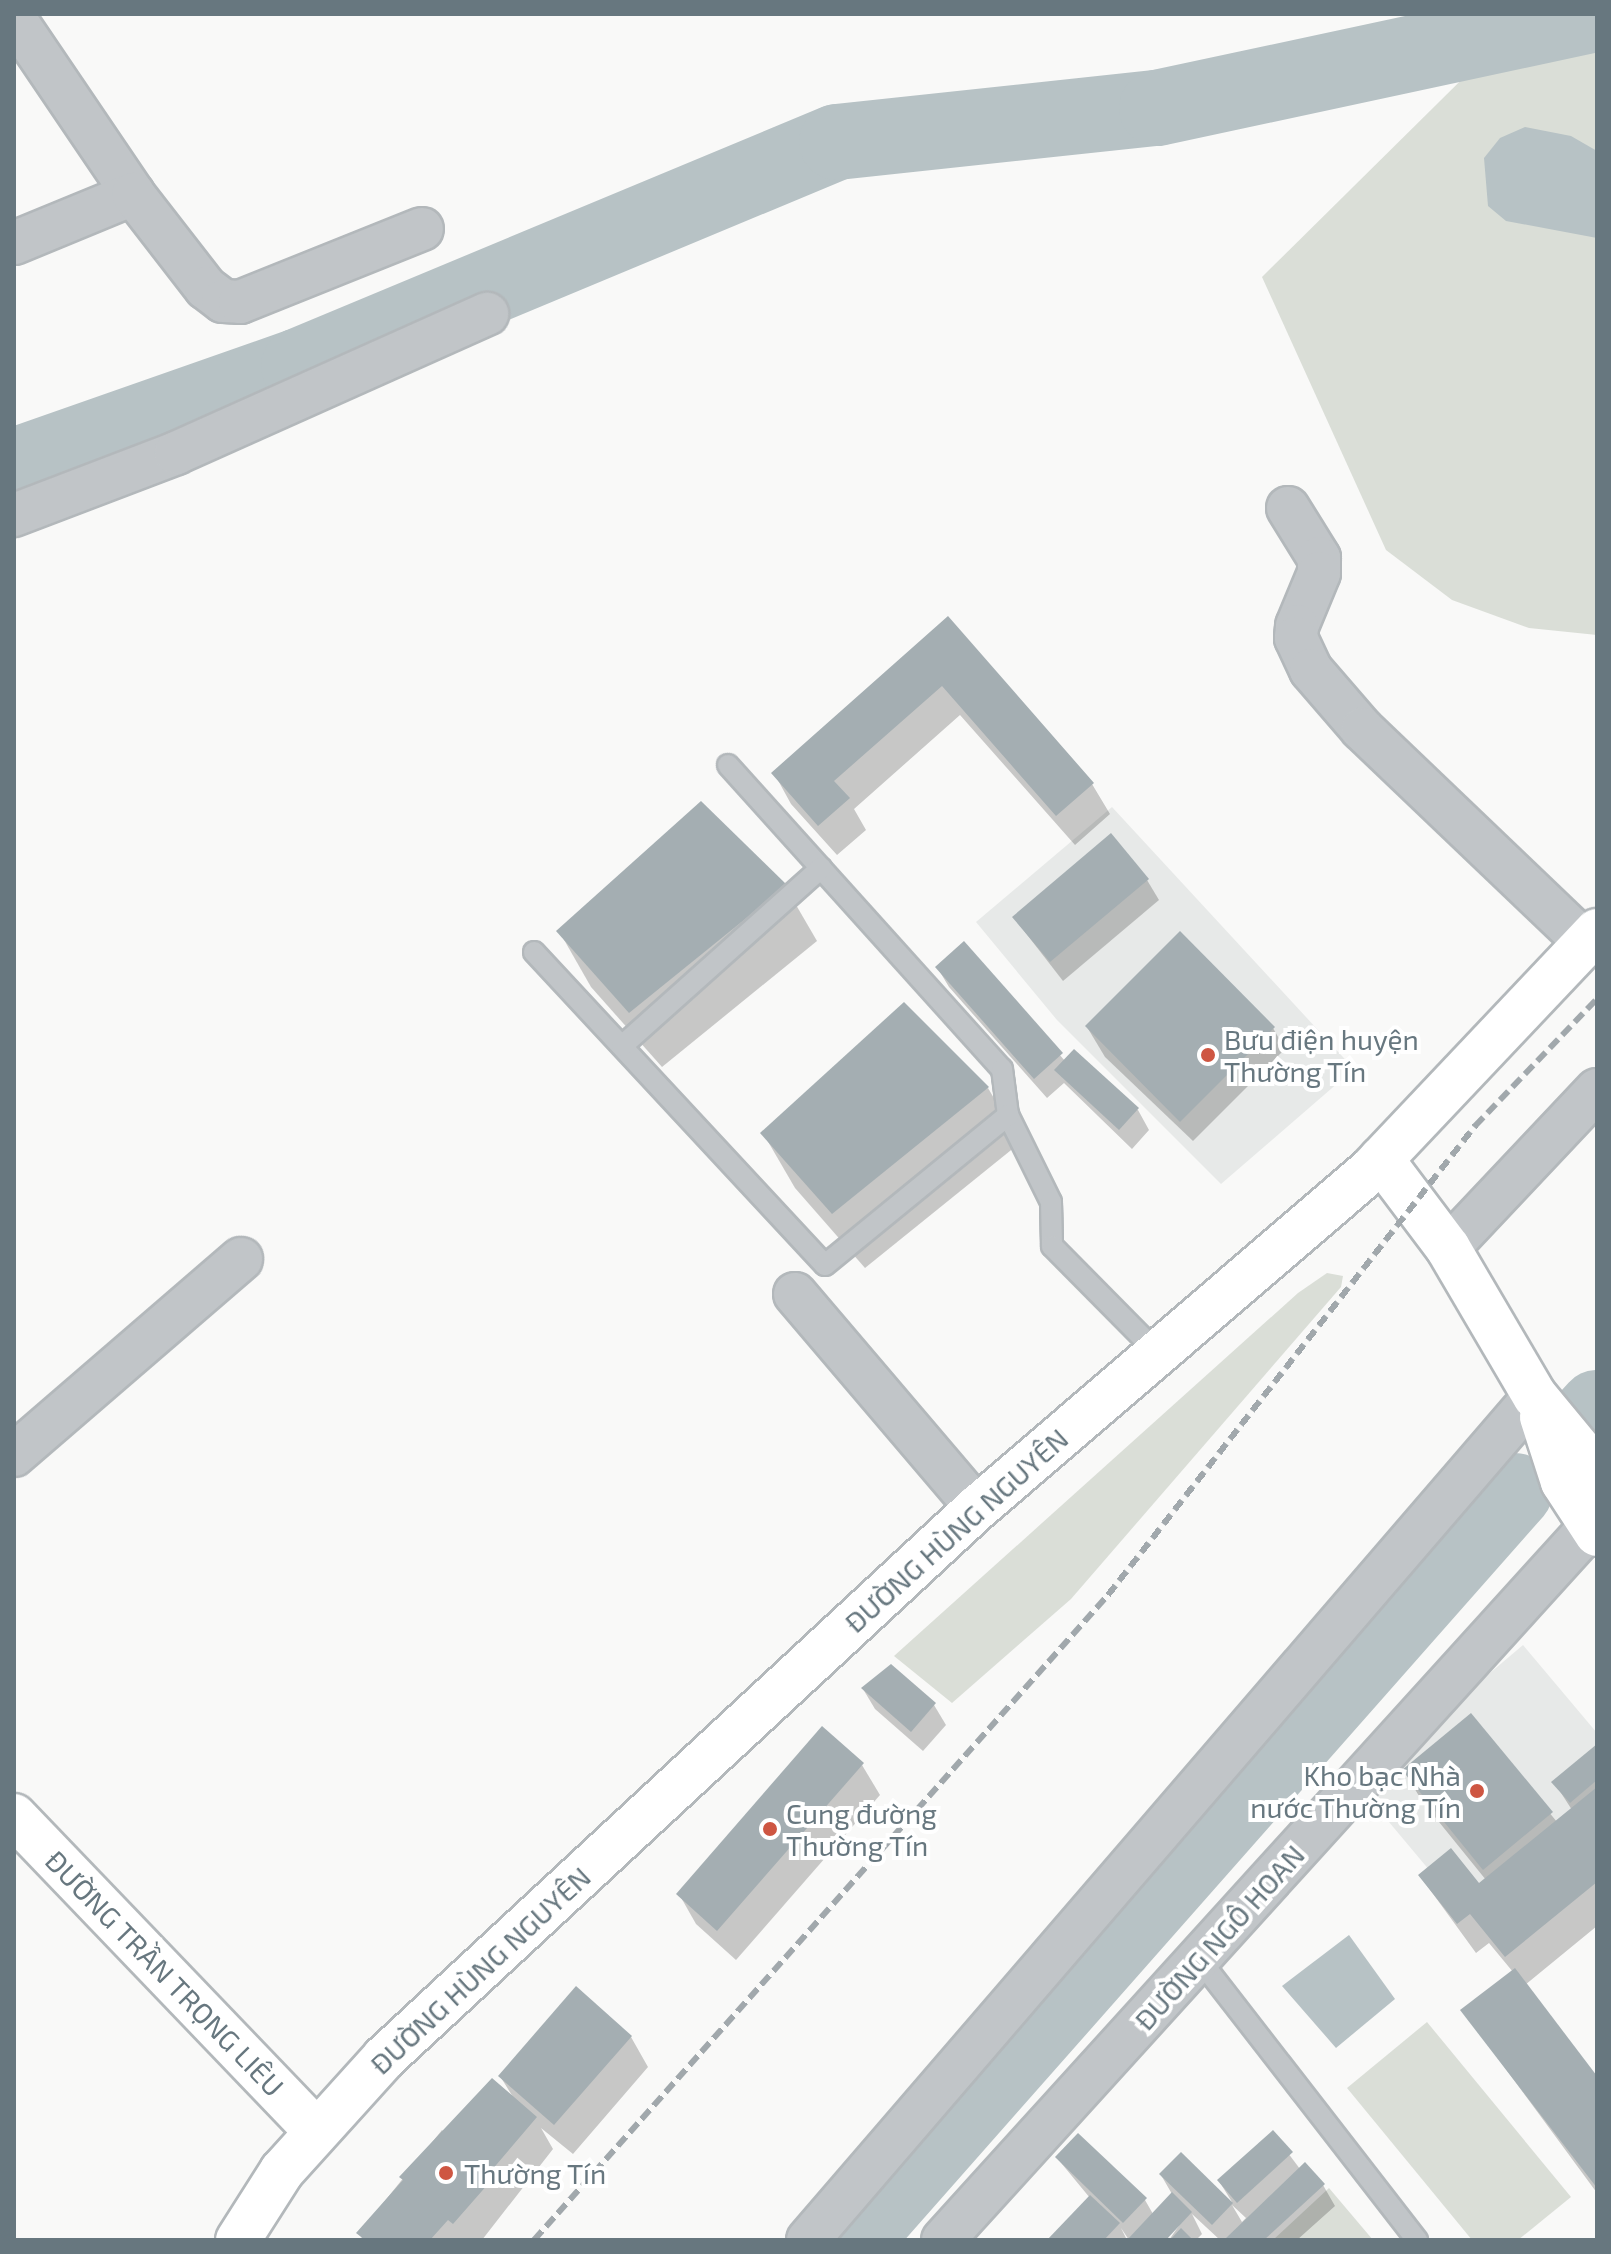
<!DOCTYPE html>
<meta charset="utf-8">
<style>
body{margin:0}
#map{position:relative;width:1611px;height:2254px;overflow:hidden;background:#f9f9f8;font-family:"Exo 2",sans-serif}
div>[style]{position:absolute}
.built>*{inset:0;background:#e7e9e8}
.green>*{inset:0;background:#daded7}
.water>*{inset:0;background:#b7c2c5}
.shadow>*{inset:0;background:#0003}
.river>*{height:76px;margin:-38px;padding:0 38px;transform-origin:38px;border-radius:38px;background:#b7c2c5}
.building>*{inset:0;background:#a4aeb2}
.roads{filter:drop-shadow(2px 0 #b3b8bb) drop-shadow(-2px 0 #b3b8bb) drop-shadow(0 2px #b3b8bb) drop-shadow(0 -2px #b3b8bb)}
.service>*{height:20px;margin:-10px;padding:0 10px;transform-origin:10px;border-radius:10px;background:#c1c5c8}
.minor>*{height:42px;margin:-21px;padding:0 21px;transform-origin:21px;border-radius:21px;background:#c1c5c8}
.primary>*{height:44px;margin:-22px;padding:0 22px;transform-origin:22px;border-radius:22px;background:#fff}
.trunk>*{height:44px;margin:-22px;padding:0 22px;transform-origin:22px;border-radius:22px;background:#fff}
.rail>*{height:6px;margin-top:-3px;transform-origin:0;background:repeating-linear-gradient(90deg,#a1a8ac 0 12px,transparent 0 18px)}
.dots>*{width:22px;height:22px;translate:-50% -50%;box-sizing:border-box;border:4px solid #fff;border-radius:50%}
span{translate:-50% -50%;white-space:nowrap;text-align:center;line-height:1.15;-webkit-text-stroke:8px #fff;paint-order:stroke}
.poi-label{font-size:28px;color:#67777f}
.left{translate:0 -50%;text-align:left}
.right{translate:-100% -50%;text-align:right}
.street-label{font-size:28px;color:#67777f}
.frame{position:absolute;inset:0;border:16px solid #67777f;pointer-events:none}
</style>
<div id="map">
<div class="built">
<i style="clip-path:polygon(1112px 807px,1354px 1069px,1221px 1184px,1057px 1020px,976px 922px)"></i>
<i style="clip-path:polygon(1523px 1645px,1597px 1733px,1597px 1802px,1466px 1914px,1358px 1785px)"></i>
</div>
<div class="green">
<i style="clip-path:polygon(1528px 14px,1597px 14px,1597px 635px,1529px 628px,1452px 600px,1386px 550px,1262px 277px)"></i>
<i style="clip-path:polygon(1327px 1273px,1343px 1276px,1341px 1287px,1071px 1599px,952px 1703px,894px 1656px,1298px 1293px)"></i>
<i style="clip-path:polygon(1427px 2022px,1571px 2197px,1518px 2240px,1472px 2240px,1347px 2088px)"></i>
<i style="clip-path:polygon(1329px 2188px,1373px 2240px,1273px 2240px)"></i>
</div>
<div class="water">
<i style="clip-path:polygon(1525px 127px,1571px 136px,1597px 151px,1597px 238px,1506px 221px,1488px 206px,1484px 158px,1500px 138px)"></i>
<i style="clip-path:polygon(1349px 1935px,1395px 1999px,1336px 2048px,1282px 1986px)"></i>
</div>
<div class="shadow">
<i style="clip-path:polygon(948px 619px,1092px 784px,1110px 814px,1075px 845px,960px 715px,854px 809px,866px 830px,837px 855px,791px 804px,774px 773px)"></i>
<i style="clip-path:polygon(1147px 880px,1159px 900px,1063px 981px,1014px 918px)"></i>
<i style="clip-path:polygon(785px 886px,817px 941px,662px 1067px,591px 987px,559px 931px)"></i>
<i style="clip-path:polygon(964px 943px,1065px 1061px,1138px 1110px,1149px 1130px,1132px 1149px,1064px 1083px,1047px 1098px,949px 987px,937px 967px)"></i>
<i style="clip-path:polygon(1087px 1027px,1273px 1028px,1285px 1049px,1193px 1141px,1105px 1057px)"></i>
<i style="clip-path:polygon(988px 1088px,1020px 1143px,865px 1268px,795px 1188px,763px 1133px)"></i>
<i style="clip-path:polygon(863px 1689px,934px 1705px,946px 1725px,923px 1751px,875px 1709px)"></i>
<i style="clip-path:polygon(1471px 1716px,1557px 1822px,1572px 1810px,1554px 1782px,1597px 1746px,1597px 1926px,1525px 1985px,1597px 2079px,1597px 2193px,1463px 2011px,1513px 1972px,1489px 1943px,1476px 1953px,1420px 1876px,1479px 1886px,1486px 1880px,1422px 1801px,1404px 1771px)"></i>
<i style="clip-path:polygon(862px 1765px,880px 1795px,736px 1960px,696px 1924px,679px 1894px)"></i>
<i style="clip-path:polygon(631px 2037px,648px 2067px,573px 2154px,541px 2128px,553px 2149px,482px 2240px,363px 2240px,359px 2233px,442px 2130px,446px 2134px,513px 2097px,500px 2076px)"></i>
<i style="clip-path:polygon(evenodd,1273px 2133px,1300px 2169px,1323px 2185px,1335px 2206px,1297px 2240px,1220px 2240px,1192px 2214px,1202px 2234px,1196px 2240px,1169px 2240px,1187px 2214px,1163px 2240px,1129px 2240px,1121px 2228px,1127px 2240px,1050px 2240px,1090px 2198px,1057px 2158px,1145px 2200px,1153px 2214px,1172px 2194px,1161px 2175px,1232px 2202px,1219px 2181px,1273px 2133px,1232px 2205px,1246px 2218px,1242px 2222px,1232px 2205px)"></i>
</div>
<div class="river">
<i style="left:14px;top:466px;width:302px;rotate:-19.3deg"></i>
<i style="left:299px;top:366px;width:583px;rotate:-22.6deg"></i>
<i style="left:837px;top:142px;width:322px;rotate:-6.1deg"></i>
<i style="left:1157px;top:108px;width:448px;rotate:-12.1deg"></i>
<i style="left:1587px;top:1419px;width:15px;rotate:-48deg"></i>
<i style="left:854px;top:2240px;width:999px;rotate:-48.57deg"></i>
</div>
<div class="building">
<i style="clip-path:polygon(948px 616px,1094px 783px,1056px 816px,942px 686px,834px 781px,850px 798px,818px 826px,771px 773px)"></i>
<i style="clip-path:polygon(701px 801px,787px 885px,629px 1013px,556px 931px)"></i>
<i style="clip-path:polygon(1111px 833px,1149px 879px,1050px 962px,1012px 917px)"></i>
<i style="clip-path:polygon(1180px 931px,1275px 1027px,1180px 1122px,1085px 1026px)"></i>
<i style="clip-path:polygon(964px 941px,1063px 1053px,1034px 1079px,935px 967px)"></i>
<i style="clip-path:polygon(904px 1002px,989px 1087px,832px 1214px,760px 1133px)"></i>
<i style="clip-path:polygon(1074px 1049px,1139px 1108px,1119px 1130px,1054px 1070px)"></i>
<i style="clip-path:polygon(891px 1664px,936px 1703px,911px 1732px,861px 1688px)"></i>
<i style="clip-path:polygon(1471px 1713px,1553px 1812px,1483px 1870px,1402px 1770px)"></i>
<i style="clip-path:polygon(822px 1726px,864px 1763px,717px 1931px,676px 1894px)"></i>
<i style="clip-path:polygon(1597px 1744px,1597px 1780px,1570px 1803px,1551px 1782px)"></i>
<i style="clip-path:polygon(1597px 1787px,1597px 1882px,1505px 1957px,1470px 1914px,1457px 1924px,1418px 1875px,1451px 1848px,1479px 1883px)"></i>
<i style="clip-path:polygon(1515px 1968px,1597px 2076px,1597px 2188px,1460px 2010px)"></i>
<i style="clip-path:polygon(576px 1986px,632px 2036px,554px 2125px,498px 2076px)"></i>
<i style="clip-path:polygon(492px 2078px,537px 2117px,491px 2171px,496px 2175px,453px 2224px,448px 2220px,430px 2240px,365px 2240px,356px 2233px,403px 2180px,399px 2177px)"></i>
<i style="clip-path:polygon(1273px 2130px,1293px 2152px,1237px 2203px,1217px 2180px)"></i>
<i style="clip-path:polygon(1078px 2133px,1147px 2198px,1123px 2223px,1055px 2157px)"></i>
<i style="clip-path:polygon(1181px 2152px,1233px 2203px,1212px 2225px,1159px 2174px)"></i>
<i style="clip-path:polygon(1305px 2162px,1325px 2184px,1264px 2240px,1224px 2240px)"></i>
<i style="clip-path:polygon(1172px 2192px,1192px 2212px,1166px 2240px,1127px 2240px)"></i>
<i style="clip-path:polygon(1090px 2195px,1120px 2223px,1104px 2240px,1047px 2240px)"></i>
<i style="clip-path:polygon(1181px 2228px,1193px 2240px,1170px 2240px)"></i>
</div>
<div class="roads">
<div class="service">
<i style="left:728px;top:765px;width:409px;rotate:48deg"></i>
<i style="left:1002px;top:1069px;width:46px;rotate:82.6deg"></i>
<i style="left:1008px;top:1115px;width:97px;rotate:63.7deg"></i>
<i style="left:1051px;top:1202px;width:44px;rotate:88.7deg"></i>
<i style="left:1052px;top:1246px;width:151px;rotate:45.3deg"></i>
<i style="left:534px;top:952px;width:427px;rotate:47.1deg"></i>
<i style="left:825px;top:1265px;width:237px;rotate:-39.3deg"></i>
<i style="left:622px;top:1046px;width:267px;rotate:-41.8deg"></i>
<i style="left:1199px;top:1959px;width:356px;rotate:52.2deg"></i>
</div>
<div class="minor">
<i style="left:14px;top:18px;width:212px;rotate:55.9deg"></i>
<i style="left:14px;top:243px;width:129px;rotate:-22.4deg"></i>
<i style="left:133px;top:194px;width:119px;rotate:52.2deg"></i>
<i style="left:206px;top:288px;width:21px;rotate:37deg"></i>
<i style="left:223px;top:301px;width:17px;rotate:3deg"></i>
<i style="left:240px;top:302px;width:196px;rotate:-21.9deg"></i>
<i style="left:1288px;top:508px;width:59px;rotate:58.2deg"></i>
<i style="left:1319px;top:558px;width:15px;rotate:90deg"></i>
<i style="left:1319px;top:573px;width:57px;rotate:112.5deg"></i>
<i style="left:1297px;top:626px;width:12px;rotate:95deg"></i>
<i style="left:1296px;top:638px;width:35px;rotate:65deg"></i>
<i style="left:1311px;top:670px;width:78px;rotate:49.2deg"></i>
<i style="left:1362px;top:729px;width:310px;rotate:43.7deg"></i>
<i style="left:14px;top:515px;width:173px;rotate:-20.9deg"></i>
<i style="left:176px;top:453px;width:341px;rotate:-24.1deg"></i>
<i style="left:1448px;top:1248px;width:217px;rotate:-46.7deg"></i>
<i style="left:795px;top:1294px;width:281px;rotate:49.6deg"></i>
<i style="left:14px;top:1455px;width:300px;rotate:-40.8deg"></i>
<i style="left:808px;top:2240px;width:1114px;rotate:-49.26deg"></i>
<i style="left:943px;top:2240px;width:964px;rotate:-47.77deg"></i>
</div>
<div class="primary">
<i style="left:1381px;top:1159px;width:111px;rotate:53deg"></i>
<i style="left:1448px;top:1248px;width:172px;rotate:59.6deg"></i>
<i style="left:1535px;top:1396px;width:97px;rotate:50.4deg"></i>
<i style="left:1542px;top:1417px;width:68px;rotate:72.1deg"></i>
<i style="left:1563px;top:1482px;width:62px;rotate:56.8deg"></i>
<i style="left:14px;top:1816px;width:435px;rotate:46.2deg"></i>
</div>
<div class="trunk">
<i style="left:238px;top:2240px;width:82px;rotate:-57.5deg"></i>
<i style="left:282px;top:2171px;width:152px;rotate:-47.9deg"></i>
<i style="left:384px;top:2058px;width:809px;rotate:-42.85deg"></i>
<i style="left:977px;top:1508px;width:519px;rotate:-40.63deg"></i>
<i style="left:1371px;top:1170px;width:329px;rotate:-46.6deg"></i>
</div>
</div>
<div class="rail">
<i style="left:534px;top:2240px;width:863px;rotate:-48.33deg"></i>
<i style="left:1108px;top:1595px;width:596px;rotate:-51.96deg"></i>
<i style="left:1475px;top:1126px;width:176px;rotate:-46.2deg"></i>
</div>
<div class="dots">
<i style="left:1208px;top:1055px;background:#ce5642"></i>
<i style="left:1477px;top:1791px;background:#ce5642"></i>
<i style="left:770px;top:1829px;background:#ce5642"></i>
<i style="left:446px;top:2173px;background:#ce5642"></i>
</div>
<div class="poi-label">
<span class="left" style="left:1224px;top:1055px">Bưu điện huyện<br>Thường Tín</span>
<span class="right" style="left:1461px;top:1791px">Kho bạc Nhà<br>nước Thường Tín</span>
<span class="left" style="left:786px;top:1829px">Cung đường<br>Thường Tín</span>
<span class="left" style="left:464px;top:2173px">Thường Tín</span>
</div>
<div class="street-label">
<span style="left:956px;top:1530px;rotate:-42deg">ĐƯỜNG HÙNG NGUYÊN</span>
<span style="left:1219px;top:1937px;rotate:-48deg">ĐƯỜNG NGÔ HOAN</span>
<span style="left:480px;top:1970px;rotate:-43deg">ĐƯỜNG HÙNG NGUYÊN</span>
<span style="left:165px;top:1973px;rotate:46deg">ĐƯỜNG TRẦN TRỌNG LIÊU</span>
</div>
<div class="frame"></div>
</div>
